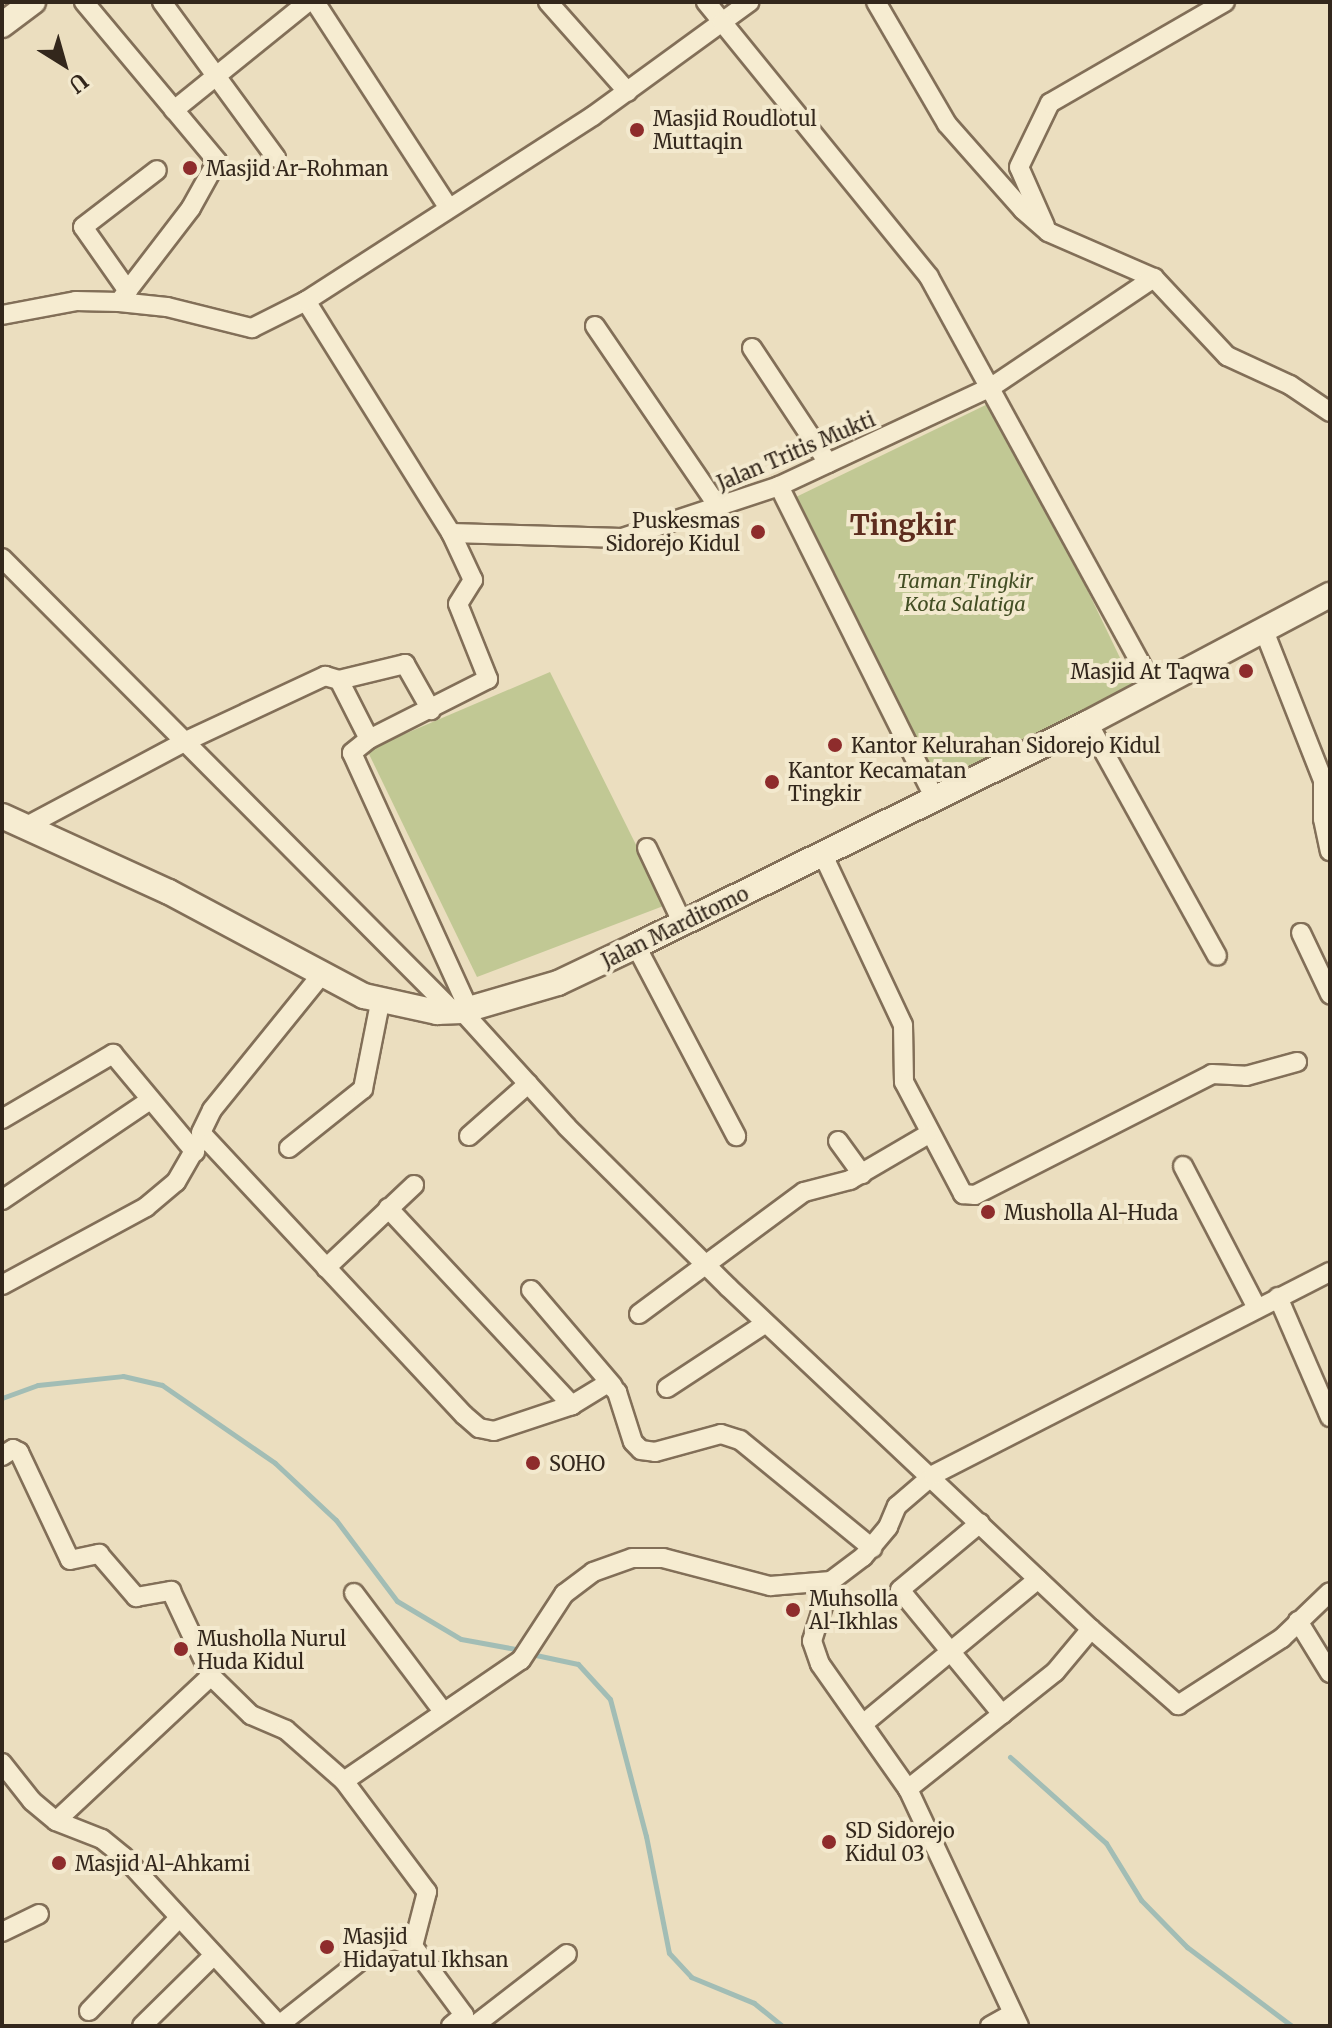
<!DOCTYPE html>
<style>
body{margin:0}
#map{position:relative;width:1332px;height:2028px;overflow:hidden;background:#ebdebf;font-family:Merriweather,serif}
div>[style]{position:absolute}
.green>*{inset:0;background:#c1c894}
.stream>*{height:5px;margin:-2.5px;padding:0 2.5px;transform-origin:2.5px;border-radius:2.5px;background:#a2bdb5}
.roads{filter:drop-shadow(2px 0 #826f58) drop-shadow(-2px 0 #826f58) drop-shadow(0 2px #826f58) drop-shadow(0 -2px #826f58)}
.street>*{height:18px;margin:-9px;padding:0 9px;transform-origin:9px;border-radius:9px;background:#f6ecd1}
.secondary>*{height:24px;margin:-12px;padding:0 12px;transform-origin:12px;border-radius:12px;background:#f6ecd1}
.dots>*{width:22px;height:22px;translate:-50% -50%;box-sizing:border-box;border:4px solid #f3e9ce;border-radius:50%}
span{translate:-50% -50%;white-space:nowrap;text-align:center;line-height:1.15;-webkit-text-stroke:8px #f3e9ce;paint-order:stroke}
.poi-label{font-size:20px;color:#33271c}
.left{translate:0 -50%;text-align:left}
.right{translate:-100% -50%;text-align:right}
.street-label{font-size:20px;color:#33271c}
.park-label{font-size:20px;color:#434e24;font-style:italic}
.district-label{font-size:28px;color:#5d2c1e;font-weight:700}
.frame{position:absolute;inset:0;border:4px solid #33271c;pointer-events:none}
.north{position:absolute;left:24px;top:24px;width:80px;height:80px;-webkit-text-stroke:6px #f3e9ce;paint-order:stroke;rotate:143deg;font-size:22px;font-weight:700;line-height:32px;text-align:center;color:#33271c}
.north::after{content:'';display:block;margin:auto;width:28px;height:36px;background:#33271c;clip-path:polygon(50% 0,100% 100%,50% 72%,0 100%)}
</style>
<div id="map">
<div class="green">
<i style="clip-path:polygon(996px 400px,1135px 689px,934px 786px,796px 497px)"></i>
<i style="clip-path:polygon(550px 672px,666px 905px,477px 977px,367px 750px)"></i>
</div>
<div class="stream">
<i style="left:2px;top:1398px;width:38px;rotate:-20deg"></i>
<i style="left:38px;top:1385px;width:85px;rotate:-6deg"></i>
<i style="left:123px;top:1376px;width:40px;rotate:13deg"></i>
<i style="left:162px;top:1385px;width:137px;rotate:34.6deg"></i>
<i style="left:275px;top:1463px;width:83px;rotate:43.1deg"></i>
<i style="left:336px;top:1520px;width:101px;rotate:53deg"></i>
<i style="left:397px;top:1601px;width:74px;rotate:30.7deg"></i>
<i style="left:461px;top:1639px;width:61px;rotate:10.4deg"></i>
<i style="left:531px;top:1654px;width:48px;rotate:12deg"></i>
<i style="left:578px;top:1664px;width:47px;rotate:47.6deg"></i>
<i style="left:610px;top:1699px;width:142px;rotate:75.3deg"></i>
<i style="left:646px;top:1836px;width:119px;rotate:78.9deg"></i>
<i style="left:669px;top:1953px;width:33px;rotate:47deg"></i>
<i style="left:691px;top:1977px;width:68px;rotate:22.4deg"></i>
<i style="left:754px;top:2003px;width:36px;rotate:39deg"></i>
<i style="left:1010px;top:1757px;width:129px;rotate:41.9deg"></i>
<i style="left:1106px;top:1843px;width:67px;rotate:58.4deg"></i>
<i style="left:1141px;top:1900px;width:66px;rotate:45.6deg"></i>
<i style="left:1187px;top:1947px;width:131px;rotate:37deg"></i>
</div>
<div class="roads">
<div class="street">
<i style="left:84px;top:2px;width:207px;rotate:50.1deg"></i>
<i style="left:217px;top:161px;width:54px;rotate:119deg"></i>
<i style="left:191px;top:208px;width:118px;rotate:127.5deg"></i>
<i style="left:162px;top:2px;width:193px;rotate:53.8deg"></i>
<i style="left:315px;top:2px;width:242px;rotate:57deg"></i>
<i style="left:548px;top:2px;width:120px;rotate:48.4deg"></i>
<i style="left:706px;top:2px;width:26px;rotate:51deg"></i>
<i style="left:722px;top:22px;width:34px;rotate:-36deg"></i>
<i style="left:876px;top:2px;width:141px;rotate:59.8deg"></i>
<i style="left:947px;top:124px;width:115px;rotate:48.5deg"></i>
<i style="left:1023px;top:210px;width:33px;rotate:41deg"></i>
<i style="left:1048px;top:232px;width:116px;rotate:23.5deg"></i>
<i style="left:1154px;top:278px;width:107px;rotate:46.9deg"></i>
<i style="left:1227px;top:356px;width:69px;rotate:24.7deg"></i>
<i style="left:1290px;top:385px;width:48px;rotate:34deg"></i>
<i style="left:174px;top:110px;width:172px;rotate:-38.9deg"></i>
<i style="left:1045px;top:226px;width:64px;rotate:-113.8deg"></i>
<i style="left:1019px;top:167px;width:71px;rotate:-64.2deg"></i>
<i style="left:1050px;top:103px;width:202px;rotate:-30deg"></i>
<i style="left:128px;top:291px;width:78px;rotate:-125.1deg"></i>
<i style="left:83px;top:227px;width:93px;rotate:-37.6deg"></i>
<i style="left:306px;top:301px;width:274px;rotate:58deg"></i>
<i style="left:451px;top:533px;width:171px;rotate:1.7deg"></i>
<i style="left:622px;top:538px;width:165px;rotate:-18.3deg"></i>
<i style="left:779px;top:486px;width:236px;rotate:-25deg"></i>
<i style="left:993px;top:386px;width:194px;rotate:-33.9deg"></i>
<i style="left:2px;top:315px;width:75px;rotate:-10.7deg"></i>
<i style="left:76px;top:301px;width:43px;rotate:1.3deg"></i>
<i style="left:119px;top:302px;width:48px;rotate:5.9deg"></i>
<i style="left:167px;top:307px;width:88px;rotate:13.9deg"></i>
<i style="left:252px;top:328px;width:60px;rotate:-26.6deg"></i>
<i style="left:306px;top:301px;width:341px;rotate:-32.8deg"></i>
<i style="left:593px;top:116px;width:160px;rotate:-36.1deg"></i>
<i style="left:722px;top:22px;width:328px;rotate:50.9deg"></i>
<i style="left:929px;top:277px;width:465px;rotate:61.3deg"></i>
<i style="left:595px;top:326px;width:220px;rotate:55.7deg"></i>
<i style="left:752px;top:348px;width:138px;rotate:56.5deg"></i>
<i style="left:779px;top:486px;width:350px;rotate:63.5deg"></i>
<i style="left:451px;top:533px;width:52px;rotate:64.9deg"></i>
<i style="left:473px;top:580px;width:28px;rotate:122deg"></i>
<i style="left:458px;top:604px;width:81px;rotate:68.2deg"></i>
<i style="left:488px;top:679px;width:133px;rotate:153.2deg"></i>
<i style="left:369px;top:739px;width:22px;rotate:141deg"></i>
<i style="left:352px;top:753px;width:282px;rotate:65.5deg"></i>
<i style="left:2px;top:558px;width:641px;rotate:45.13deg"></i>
<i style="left:1263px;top:628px;width:163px;rotate:68.5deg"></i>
<i style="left:1323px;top:780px;width:39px;rotate:90deg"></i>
<i style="left:1323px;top:819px;width:33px;rotate:78deg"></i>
<i style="left:339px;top:680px;width:66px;rotate:63deg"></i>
<i style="left:1088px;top:723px;width:266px;rotate:61deg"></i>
<i style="left:25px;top:827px;width:180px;rotate:-28.1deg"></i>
<i style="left:184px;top:742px;width:156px;rotate:-25.1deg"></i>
<i style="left:325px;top:676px;width:15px;rotate:16deg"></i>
<i style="left:339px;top:680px;width:68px;rotate:-13.6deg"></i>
<i style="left:405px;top:664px;width:53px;rotate:60.5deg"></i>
<i style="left:647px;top:848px;width:84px;rotate:64.7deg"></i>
<i style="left:823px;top:855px;width:188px;rotate:64.8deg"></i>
<i style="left:903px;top:1025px;width:57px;rotate:89deg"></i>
<i style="left:904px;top:1082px;width:127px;rotate:62.2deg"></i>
<i style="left:963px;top:1194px;width:12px;rotate:5deg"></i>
<i style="left:975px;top:1195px;width:266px;rotate:-27deg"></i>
<i style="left:1212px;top:1074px;width:34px;rotate:3deg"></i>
<i style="left:1246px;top:1076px;width:53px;rotate:-15.4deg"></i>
<i style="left:1301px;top:933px;width:68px;rotate:64.6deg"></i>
<i style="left:636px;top:946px;width:215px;rotate:62.2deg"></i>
<i style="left:322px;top:974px;width:175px;rotate:129deg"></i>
<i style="left:212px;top:1110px;width:25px;rotate:116deg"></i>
<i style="left:201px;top:1133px;width:386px;rotate:47deg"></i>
<i style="left:464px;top:1415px;width:20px;rotate:41deg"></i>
<i style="left:479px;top:1428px;width:15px;rotate:11deg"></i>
<i style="left:494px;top:1431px;width:82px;rotate:-18.4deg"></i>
<i style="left:572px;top:1405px;width:42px;rotate:-31.4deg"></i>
<i style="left:608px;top:1383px;width:13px;rotate:45deg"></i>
<i style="left:617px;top:1392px;width:52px;rotate:72.3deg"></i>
<i style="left:633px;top:1442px;width:11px;rotate:45deg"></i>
<i style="left:641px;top:1450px;width:14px;rotate:8deg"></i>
<i style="left:655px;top:1452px;width:68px;rotate:-15.3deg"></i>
<i style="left:721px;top:1434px;width:20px;rotate:18deg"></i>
<i style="left:740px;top:1440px;width:171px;rotate:39.3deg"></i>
<i style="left:462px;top:1011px;width:156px;rotate:47.8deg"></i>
<i style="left:567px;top:1127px;width:227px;rotate:44.8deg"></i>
<i style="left:728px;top:1287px;width:499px;rotate:43.3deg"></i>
<i style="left:1091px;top:1629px;width:56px;rotate:129.9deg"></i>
<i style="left:1055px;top:1672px;width:188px;rotate:141.5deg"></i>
<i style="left:2px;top:1119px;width:129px;rotate:-30.4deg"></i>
<i style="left:113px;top:1054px;width:128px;rotate:50.1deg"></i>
<i style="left:469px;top:1136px;width:79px;rotate:-41.4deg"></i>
<i style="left:838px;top:1141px;width:41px;rotate:54deg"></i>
<i style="left:289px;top:1148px;width:95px;rotate:-38.6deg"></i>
<i style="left:363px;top:1089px;width:88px;rotate:-78.8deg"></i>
<i style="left:1183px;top:1166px;width:160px;rotate:62.5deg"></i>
<i style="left:2px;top:1200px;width:179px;rotate:-34deg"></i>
<i style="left:388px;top:1208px;width:270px;rotate:47deg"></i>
<i style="left:326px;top:1268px;width:121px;rotate:-43.3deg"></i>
<i style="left:2px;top:1285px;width:164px;rotate:-28.4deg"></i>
<i style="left:146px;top:1207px;width:39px;rotate:-40deg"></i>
<i style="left:176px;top:1182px;width:46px;rotate:-60.1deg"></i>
<i style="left:531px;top:1290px;width:126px;rotate:49.5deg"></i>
<i style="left:1278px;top:1297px;width:131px;rotate:66.6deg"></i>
<i style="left:639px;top:1314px;width:205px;rotate:-36.5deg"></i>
<i style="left:804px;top:1192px;width:48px;rotate:-14.6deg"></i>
<i style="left:850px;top:1180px;width:89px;rotate:-30.3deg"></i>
<i style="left:667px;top:1388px;width:118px;rotate:-33.3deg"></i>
<i style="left:2px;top:1456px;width:13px;rotate:-32deg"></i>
<i style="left:13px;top:1449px;width:7px;rotate:27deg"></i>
<i style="left:19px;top:1452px;width:119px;rotate:64.7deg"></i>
<i style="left:70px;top:1560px;width:30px;rotate:-12deg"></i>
<i style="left:99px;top:1554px;width:57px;rotate:49.3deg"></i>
<i style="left:136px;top:1597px;width:36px;rotate:-10deg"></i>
<i style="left:171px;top:1591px;width:94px;rotate:64.8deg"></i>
<i style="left:211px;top:1676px;width:56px;rotate:44.3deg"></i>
<i style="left:251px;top:1715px;width:38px;rotate:23deg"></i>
<i style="left:286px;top:1730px;width:77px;rotate:41.3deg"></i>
<i style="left:980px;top:1523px;width:104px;rotate:140.1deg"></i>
<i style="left:900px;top:1590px;width:161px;rotate:50.6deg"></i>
<i style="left:831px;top:1581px;width:63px;rotate:107.6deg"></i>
<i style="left:812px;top:1641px;width:24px;rotate:71deg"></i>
<i style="left:820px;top:1664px;width:153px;rotate:54.9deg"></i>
<i style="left:908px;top:1789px;width:262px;rotate:64.9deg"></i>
<i style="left:354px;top:1593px;width:146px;rotate:53.1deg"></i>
<i style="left:1298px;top:1621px;width:61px;rotate:58.4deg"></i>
<i style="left:1091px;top:1629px;width:116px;rotate:41.1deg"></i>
<i style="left:1178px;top:1705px;width:124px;rotate:-32.8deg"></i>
<i style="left:1282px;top:1638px;width:66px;rotate:-43.8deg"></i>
<i style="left:863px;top:1724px;width:227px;rotate:-39.6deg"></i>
<i style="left:2px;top:1763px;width:48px;rotate:51.7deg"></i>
<i style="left:32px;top:1801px;width:31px;rotate:40deg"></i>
<i style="left:56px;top:1821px;width:49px;rotate:21.4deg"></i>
<i style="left:102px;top:1839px;width:28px;rotate:39deg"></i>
<i style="left:124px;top:1857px;width:229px;rotate:47.3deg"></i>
<i style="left:279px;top:2025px;width:132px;rotate:-38.3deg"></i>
<i style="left:383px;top:1943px;width:12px;rotate:-14deg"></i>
<i style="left:395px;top:1940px;width:19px;rotate:18deg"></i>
<i style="left:56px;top:1821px;width:212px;rotate:-43.1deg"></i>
<i style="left:2px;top:1932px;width:41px;rotate:-25.9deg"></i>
<i style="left:89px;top:2011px;width:129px;rotate:-45.9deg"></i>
<i style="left:475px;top:2025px;width:116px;rotate:-37.7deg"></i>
<i style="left:142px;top:2026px;width:101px;rotate:-44.6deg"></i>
<i style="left:451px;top:2026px;width:17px;rotate:-40deg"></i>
<i style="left:464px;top:2015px;width:86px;rotate:-126.5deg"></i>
<i style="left:413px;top:1946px;width:56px;rotate:-75.5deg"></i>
<i style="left:427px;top:1892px;width:139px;rotate:-126.8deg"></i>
<i style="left:344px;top:1781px;width:214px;rotate:-34.4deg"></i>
<i style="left:521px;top:1660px;width:79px;rotate:-56.9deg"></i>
<i style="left:564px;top:1594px;width:36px;rotate:-37deg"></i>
<i style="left:593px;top:1572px;width:41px;rotate:-19.7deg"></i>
<i style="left:632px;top:1558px;width:31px"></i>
<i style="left:663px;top:1558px;width:111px;rotate:14.7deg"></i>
<i style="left:770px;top:1586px;width:61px;rotate:-4.7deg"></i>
<i style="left:831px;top:1581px;width:40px;rotate:-37deg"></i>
<i style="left:863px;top:1557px;width:39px;rotate:-50deg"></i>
<i style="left:888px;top:1527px;width:23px;rotate:-67deg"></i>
<i style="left:897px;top:1506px;width:48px;rotate:-40.7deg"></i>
<i style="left:933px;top:1475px;width:446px;rotate:-27.1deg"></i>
<i style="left:990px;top:2026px;width:25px;rotate:-29deg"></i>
</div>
<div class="secondary">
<i style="left:2px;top:25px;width:39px;rotate:-37deg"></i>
<i style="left:2px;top:816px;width:183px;rotate:24.5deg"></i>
<i style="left:169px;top:892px;width:221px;rotate:28.1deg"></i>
<i style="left:364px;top:996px;width:75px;rotate:12.4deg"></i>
<i style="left:437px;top:1012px;width:25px;rotate:-2deg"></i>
<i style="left:462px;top:1011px;width:100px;rotate:-16.3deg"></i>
<i style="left:558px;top:983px;width:86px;rotate:-25.4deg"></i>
<i style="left:636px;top:946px;width:504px;rotate:-26.26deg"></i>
<i style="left:1088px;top:723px;width:274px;rotate:-27.9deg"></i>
</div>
</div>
<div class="dots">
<i style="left:637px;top:130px;background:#8e2c2c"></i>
<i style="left:190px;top:168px;background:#8e2c2c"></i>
<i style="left:758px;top:532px;background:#8e2c2c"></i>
<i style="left:1246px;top:671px;background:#8e2c2c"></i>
<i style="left:835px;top:745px;background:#8e2c2c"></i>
<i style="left:772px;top:782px;background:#8e2c2c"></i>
<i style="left:988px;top:1212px;background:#8e2c2c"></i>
<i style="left:533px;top:1463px;background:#8e2c2c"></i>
<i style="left:793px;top:1610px;background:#8e2c2c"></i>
<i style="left:181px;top:1649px;background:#8e2c2c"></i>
<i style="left:829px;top:1842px;background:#8e2c2c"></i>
<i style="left:59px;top:1863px;background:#8e2c2c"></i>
<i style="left:327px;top:1947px;background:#8e2c2c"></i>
</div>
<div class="poi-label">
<span class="left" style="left:653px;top:130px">Masjid Roudlotul<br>Muttaqin</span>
<span class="left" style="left:206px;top:168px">Masjid Ar-Rohman</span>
<span class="right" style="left:740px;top:532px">Puskesmas<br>Sidorejo Kidul</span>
<span class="right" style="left:1230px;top:671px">Masjid At Taqwa</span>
<span class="left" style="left:851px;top:745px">Kantor Kelurahan Sidorejo Kidul</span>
<span class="left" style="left:788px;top:782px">Kantor Kecamatan<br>Tingkir</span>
<span class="left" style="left:1004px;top:1212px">Musholla Al-Huda</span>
<span class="left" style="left:549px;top:1463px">SOHO</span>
<span class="left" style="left:809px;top:1610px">Muhsolla<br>Al-Ikhlas</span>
<span class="left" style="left:197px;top:1650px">Musholla Nurul<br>Huda Kidul</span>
<span class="left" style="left:845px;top:1842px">SD Sidorejo<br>Kidul 03</span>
<span class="left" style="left:75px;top:1863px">Masjid Al-Ahkami</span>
<span class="left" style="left:343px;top:1948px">Masjid<br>Hidayatul Ikhsan</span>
</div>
<div class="street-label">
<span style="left:796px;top:451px;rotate:-23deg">Jalan Tritis Mukti</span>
<span style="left:675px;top:927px;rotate:-26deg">Jalan Marditomo</span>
</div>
<div class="park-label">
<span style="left:965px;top:592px">Taman Tingkir<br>Kota Salatiga</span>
</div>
<div class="district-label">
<span style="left:903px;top:525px">Tingkir</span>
</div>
<div class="frame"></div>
<div class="north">U</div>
</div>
